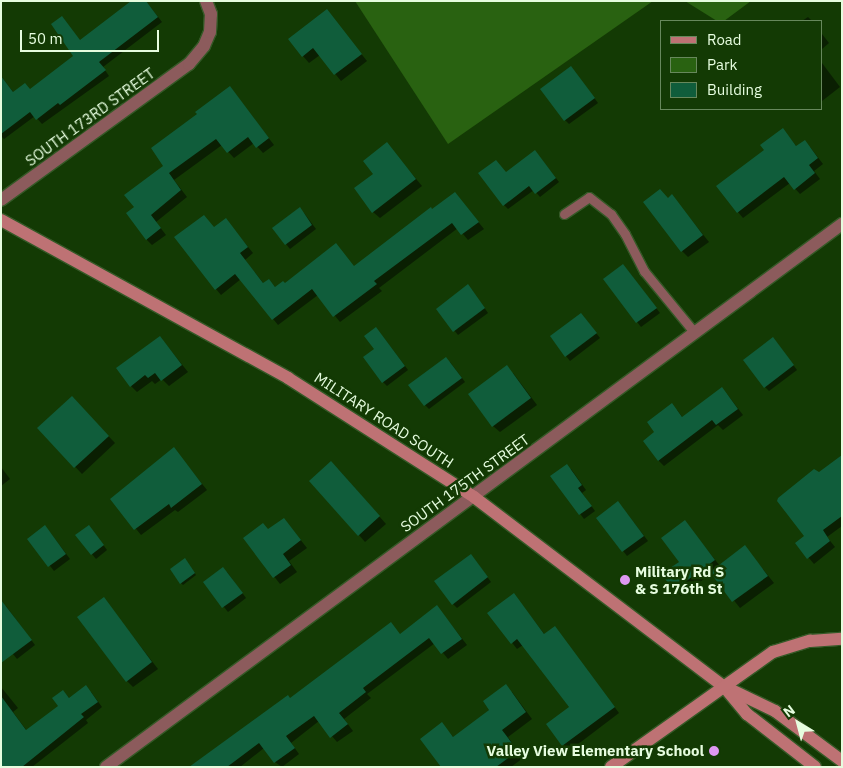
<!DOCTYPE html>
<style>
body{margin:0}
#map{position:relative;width:843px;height:768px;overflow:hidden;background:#133a04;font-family:"IBM Plex Sans",sans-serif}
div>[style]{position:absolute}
.green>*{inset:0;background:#296211}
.shadow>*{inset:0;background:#0007}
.building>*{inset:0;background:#105d3b}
.roads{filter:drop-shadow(1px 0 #355927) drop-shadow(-1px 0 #355927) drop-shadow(0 1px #355927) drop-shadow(0 -1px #355927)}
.lane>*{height:9px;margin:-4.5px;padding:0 4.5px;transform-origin:4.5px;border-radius:4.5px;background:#8c5b5c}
.street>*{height:12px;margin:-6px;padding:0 6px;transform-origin:6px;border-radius:6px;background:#8c5b5c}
.secondary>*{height:12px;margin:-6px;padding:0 6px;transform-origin:6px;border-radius:6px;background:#be7274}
.dots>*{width:14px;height:14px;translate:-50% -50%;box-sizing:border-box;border:2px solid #133a04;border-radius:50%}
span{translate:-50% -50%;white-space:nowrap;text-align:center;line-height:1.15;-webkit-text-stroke:5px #133a04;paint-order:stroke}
.street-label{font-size:15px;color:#e6fddf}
.poi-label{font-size:15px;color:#e6fddf;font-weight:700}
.left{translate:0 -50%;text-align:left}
.right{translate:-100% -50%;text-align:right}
.frame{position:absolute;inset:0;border:2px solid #e6fddf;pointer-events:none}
.legend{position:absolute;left:660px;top:20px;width:162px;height:90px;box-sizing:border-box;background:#133a04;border:1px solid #67885c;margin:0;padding:6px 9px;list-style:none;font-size:15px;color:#e6fddf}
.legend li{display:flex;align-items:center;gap:10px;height:25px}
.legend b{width:25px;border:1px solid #67885c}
.north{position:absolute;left:773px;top:698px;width:50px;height:50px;-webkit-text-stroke:4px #133a04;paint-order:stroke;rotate:323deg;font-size:14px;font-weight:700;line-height:20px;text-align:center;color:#e6fddf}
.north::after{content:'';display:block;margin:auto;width:18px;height:22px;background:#e6fddf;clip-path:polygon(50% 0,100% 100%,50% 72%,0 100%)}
.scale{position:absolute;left:20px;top:30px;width:139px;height:22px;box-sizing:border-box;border:2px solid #e6fddf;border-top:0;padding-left:6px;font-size:15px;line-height:18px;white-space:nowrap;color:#e6fddf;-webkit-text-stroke:4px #133a04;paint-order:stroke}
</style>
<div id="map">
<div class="green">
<i style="clip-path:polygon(355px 1px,653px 1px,448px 144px)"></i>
<i style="clip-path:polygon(685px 1px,751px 1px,724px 21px,717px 21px)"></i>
</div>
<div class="shadow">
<i style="clip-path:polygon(148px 4px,162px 22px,103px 67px,109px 76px,42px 124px,35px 116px,4px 139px,1px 136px,1px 76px,14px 93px,30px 90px,75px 56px,62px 17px,80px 41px)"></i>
<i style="clip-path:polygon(327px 11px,367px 61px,341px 81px,320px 55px,309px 63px,303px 56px)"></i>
<i style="clip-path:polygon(808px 17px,812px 21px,802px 21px)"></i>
<i style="clip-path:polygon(822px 34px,829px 43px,822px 49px)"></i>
<i style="clip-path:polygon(822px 63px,840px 87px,822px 101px)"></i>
<i style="clip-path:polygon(575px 72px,598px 103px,569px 124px,565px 120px)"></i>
<i style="clip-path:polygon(230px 87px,274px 145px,263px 153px,254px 143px,234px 158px,222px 145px,174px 180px,187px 197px,156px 222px,166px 235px,152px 245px,147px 240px,135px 208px,199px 114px)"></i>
<i style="clip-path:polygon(788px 136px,797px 147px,810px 147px,823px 164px,814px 171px,820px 179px,800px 194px,790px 183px,743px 218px,738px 212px)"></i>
<i style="clip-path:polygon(387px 144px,422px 186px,380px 218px,373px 212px,375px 174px)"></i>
<i style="clip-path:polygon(539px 156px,559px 182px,540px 197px,534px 190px,508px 209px,504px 205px,506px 174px)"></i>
<i style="clip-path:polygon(455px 193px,484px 229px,468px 240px,458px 228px,379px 288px,382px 291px,340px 322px,318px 295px,278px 325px,241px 279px,221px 295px,216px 289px,214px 228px,231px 226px,253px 253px,245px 260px,264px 284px,269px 280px,276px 288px,355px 267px)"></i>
<i style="clip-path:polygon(672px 196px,709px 242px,688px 257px,682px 251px,668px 199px)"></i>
<i style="clip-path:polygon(304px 213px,316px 229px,290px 249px,274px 229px)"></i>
<i style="clip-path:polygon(627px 270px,660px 313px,641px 327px,605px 280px)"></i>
<i style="clip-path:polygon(472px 290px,488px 313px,458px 335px,437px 309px)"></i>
<i style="clip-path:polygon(585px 319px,600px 338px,570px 361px,551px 337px)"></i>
<i style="clip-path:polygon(380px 333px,408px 370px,387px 386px,383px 382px)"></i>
<i style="clip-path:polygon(160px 337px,188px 372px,169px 386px,162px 379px,155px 384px,152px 381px,137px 392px,131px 386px)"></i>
<i style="clip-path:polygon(777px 343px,797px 370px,769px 391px,765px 387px)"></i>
<i style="clip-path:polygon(450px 362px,465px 382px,429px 409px,425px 405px)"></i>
<i style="clip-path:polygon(513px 373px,537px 405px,500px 432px,493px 426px)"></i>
<i style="clip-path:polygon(727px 394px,743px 415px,723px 430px,718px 425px,664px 466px,658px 460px,677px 410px,683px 418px)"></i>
<i style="clip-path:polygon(78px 404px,115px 443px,82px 474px,39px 428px)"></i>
<i style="clip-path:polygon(174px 449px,207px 490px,178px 512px,175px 510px,141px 535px,112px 499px)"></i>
<i style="clip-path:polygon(1px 467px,10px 479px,1px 486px)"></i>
<i style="clip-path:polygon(338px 469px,386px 524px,365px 542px,359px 535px)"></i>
<i style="clip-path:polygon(571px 469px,586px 490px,582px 493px,595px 511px,584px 519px,552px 476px)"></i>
<i style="clip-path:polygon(842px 503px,842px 526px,827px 537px,835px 547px,814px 564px,797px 544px)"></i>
<i style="clip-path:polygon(622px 507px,648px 541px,627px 556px,598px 518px)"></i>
<i style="clip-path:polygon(284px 519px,307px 548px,289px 561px,297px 572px,280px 584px,244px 538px,269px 530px)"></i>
<i style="clip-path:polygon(685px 522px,720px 566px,745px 547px,774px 583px,740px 608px,712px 573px,681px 596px,663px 574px,680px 562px)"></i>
<i style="clip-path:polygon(49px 531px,70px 559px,54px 571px,29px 539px)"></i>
<i style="clip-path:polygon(93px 531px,107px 550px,96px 559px,92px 554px)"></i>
<i style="clip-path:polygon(475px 560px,491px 582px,457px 608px,453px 604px)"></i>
<i style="clip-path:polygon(186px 562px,196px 575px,183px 585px,181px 583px)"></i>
<i style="clip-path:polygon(227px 572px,246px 598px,228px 612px,204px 582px)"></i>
<i style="clip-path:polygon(103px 598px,158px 669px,133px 687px,127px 681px)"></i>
<i style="clip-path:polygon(519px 601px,545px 635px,560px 634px,619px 713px,569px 751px,548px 725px,570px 708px,523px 645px,517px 649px,489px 613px)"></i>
<i style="clip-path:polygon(6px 606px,35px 645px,17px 659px,1px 639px)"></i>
<i style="clip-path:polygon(442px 613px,467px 645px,448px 659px,435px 643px,367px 694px,371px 698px,344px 719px,353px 731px,337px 742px,319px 721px,291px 743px,299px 754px,282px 767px,275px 762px,264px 748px,240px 767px,191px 767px,290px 699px)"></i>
<i style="clip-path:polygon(1px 687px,18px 708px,13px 712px,27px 731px,60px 706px,63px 691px,70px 699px,91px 692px,102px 707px,86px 720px,88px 723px,32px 767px,1px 767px)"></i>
<i style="clip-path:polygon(512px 692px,532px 719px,508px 737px,523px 758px,511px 767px,442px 767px,442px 724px,454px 738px)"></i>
</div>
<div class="building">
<i style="clip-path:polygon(131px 1px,146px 1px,158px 17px,99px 62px,106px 70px,60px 105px,58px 103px,36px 120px,30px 112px,1px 134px,1px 76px,13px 92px,25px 83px,30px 89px,73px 56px,51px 24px,62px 16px,80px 40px)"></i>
<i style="clip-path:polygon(327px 9px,362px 54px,334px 75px,313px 48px,302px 57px,288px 39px)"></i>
<i style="clip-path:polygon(571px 66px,595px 98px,564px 121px,540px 89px)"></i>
<i style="clip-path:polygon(230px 86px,269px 138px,256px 148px,248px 137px,227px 153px,216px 139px,169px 173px,181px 190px,151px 215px,161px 228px,146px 240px,126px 213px,134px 207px,124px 195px,163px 166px,151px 148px,197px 114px,195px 112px)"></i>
<i style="clip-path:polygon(783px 128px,796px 146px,805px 140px,818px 158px,809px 165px,815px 173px,794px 190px,784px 177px,737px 213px,716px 186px,764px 150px,760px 145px)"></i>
<i style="clip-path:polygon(387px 142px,416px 179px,372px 213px,354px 188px,373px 174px,363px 161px)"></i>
<i style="clip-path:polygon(535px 150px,556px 178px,535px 194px,529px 186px,503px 206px,478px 173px,496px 160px,506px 172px)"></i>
<i style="clip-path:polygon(660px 189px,668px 198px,672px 194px,703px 235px,681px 252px,643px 202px)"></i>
<i style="clip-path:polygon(455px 192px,479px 222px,461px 235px,452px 223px,374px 281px,377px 284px,333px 317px,312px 289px,272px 320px,235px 274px,215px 290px,174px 237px,204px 215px,214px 227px,226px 218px,248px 247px,240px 253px,263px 283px,269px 279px,275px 287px,283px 281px,285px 283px,336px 243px,354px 266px,431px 207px,432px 209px)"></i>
<i style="clip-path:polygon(300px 207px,312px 225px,285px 245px,272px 228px)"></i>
<i style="clip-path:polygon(623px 264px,657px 308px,636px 323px,603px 279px)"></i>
<i style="clip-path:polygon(468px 284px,485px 308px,453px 332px,436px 309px)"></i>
<i style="clip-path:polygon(581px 313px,597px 333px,565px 357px,550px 336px)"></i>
<i style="clip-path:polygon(376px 327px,405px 366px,382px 383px,363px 357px,374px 349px,364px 336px)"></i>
<i style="clip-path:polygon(160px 336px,182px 365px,161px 381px,155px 373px,148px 378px,145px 375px,130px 387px,116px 368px)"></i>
<i style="clip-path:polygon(773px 337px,794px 365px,764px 388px,743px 360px)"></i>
<i style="clip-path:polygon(446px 357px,462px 378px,424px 406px,408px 385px)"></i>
<i style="clip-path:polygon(507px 365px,531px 398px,492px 427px,468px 394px)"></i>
<i style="clip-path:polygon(722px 387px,738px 409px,716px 425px,712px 420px,658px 461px,643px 441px,654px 432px,647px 422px,672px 403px,682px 417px)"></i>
<i style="clip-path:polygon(72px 396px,109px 436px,74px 468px,37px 428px)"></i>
<i style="clip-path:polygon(174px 447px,202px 484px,171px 508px,169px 504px,134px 530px,110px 499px)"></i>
<i style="clip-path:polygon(842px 455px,842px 516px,823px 530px,830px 541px,807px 559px,795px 543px,804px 536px,777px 501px,778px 498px,814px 469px,819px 472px)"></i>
<i style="clip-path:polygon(331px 461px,380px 516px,358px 536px,309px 481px)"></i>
<i style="clip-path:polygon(567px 464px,582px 485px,578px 488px,592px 506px,579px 515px,550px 476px)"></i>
<i style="clip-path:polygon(618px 501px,644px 536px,622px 552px,596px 518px)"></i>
<i style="clip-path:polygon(284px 518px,301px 540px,283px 554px,291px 565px,273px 578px,243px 538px,263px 523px,268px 529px)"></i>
<i style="clip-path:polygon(685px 520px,715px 560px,674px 590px,661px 574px,679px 562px,661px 538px)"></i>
<i style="clip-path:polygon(45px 525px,66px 554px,48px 567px,27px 539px)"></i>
<i style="clip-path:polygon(89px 525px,104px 545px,91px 555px,75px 535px)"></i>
<i style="clip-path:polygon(745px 545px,768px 576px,732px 602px,710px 572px)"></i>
<i style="clip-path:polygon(471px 554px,488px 577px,452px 605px,434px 581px)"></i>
<i style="clip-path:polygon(185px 558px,195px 573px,180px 584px,170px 569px)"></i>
<i style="clip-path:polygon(223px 567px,243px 593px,222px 608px,203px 582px)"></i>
<i style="clip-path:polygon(514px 593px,544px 634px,555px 626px,615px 707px,562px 746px,546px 724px,569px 707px,517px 639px,511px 644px,487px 613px)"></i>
<i style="clip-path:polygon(104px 597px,152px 662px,126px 682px,77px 617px)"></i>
<i style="clip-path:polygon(1px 600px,32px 640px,1px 663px)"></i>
<i style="clip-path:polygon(437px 605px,462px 639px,441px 654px,429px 638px,363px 688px,366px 692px,339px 713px,348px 724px,330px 738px,314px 716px,286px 736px,295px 748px,274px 763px,259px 743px,227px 767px,189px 767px,288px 695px,290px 698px,391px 622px,400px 634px)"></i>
<i style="clip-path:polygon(506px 684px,526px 712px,502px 730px,518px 751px,496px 767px,441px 767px,420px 739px,442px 722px,453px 737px,489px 710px,483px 701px)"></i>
<i style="clip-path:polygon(86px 685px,98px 702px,81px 714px,84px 717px,22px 767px,1px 767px,1px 696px,26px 730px,58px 706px,52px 698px,63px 690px,69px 698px)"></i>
</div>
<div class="roads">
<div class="lane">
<i style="left:564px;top:214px;width:30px;rotate:-34deg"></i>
<i style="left:589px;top:197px;width:28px;rotate:38deg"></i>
<i style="left:611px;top:214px;width:24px;rotate:55deg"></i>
<i style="left:625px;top:234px;width:42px;rotate:62.8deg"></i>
<i style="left:644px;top:271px;width:80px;rotate:50.6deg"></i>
</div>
<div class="street">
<i style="left:1px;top:200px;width:232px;rotate:-35.9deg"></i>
<i style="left:189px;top:64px;width:23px;rotate:-50deg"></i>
<i style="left:204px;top:46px;width:15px;rotate:-67deg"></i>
<i style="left:210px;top:32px;width:18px;rotate:-87deg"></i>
<i style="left:211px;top:14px;width:14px;rotate:-111deg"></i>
<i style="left:106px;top:767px;width:915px;rotate:-36.42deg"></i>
</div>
<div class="secondary">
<i style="left:1px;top:220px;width:328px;rotate:28.8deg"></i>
<i style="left:288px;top:378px;width:221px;rotate:32.6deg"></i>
<i style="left:474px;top:497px;width:313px;rotate:37.2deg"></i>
<i style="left:723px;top:686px;width:58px;rotate:25.7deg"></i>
<i style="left:775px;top:711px;width:84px;rotate:36.7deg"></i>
<i style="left:726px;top:689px;width:33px;rotate:50deg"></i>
<i style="left:747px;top:714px;width:86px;rotate:37.9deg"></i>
<i style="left:611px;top:767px;width:199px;rotate:-35.4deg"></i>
<i style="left:773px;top:652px;width:39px;rotate:-17deg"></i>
<i style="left:810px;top:641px;width:32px;rotate:-4deg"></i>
</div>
</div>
<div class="dots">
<i style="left:625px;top:580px;background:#de98f2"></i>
<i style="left:714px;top:751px;background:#de98f2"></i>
</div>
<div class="street-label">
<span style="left:90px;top:117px;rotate:-36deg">SOUTH 173RD STREET</span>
<span style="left:384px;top:420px;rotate:33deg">MILITARY ROAD SOUTH</span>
<span style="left:465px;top:483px;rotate:-36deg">SOUTH 175TH STREET</span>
</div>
<div class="poi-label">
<span class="left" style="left:635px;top:580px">Military Rd S<br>&amp; S 176th St</span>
<span class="right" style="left:704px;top:751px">Valley View Elementary School</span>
</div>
<div class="frame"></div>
<ul class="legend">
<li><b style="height:6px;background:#be7274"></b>Road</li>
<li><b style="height:14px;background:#296211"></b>Park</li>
<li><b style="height:14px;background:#105d3b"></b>Building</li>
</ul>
<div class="north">N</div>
<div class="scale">50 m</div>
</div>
